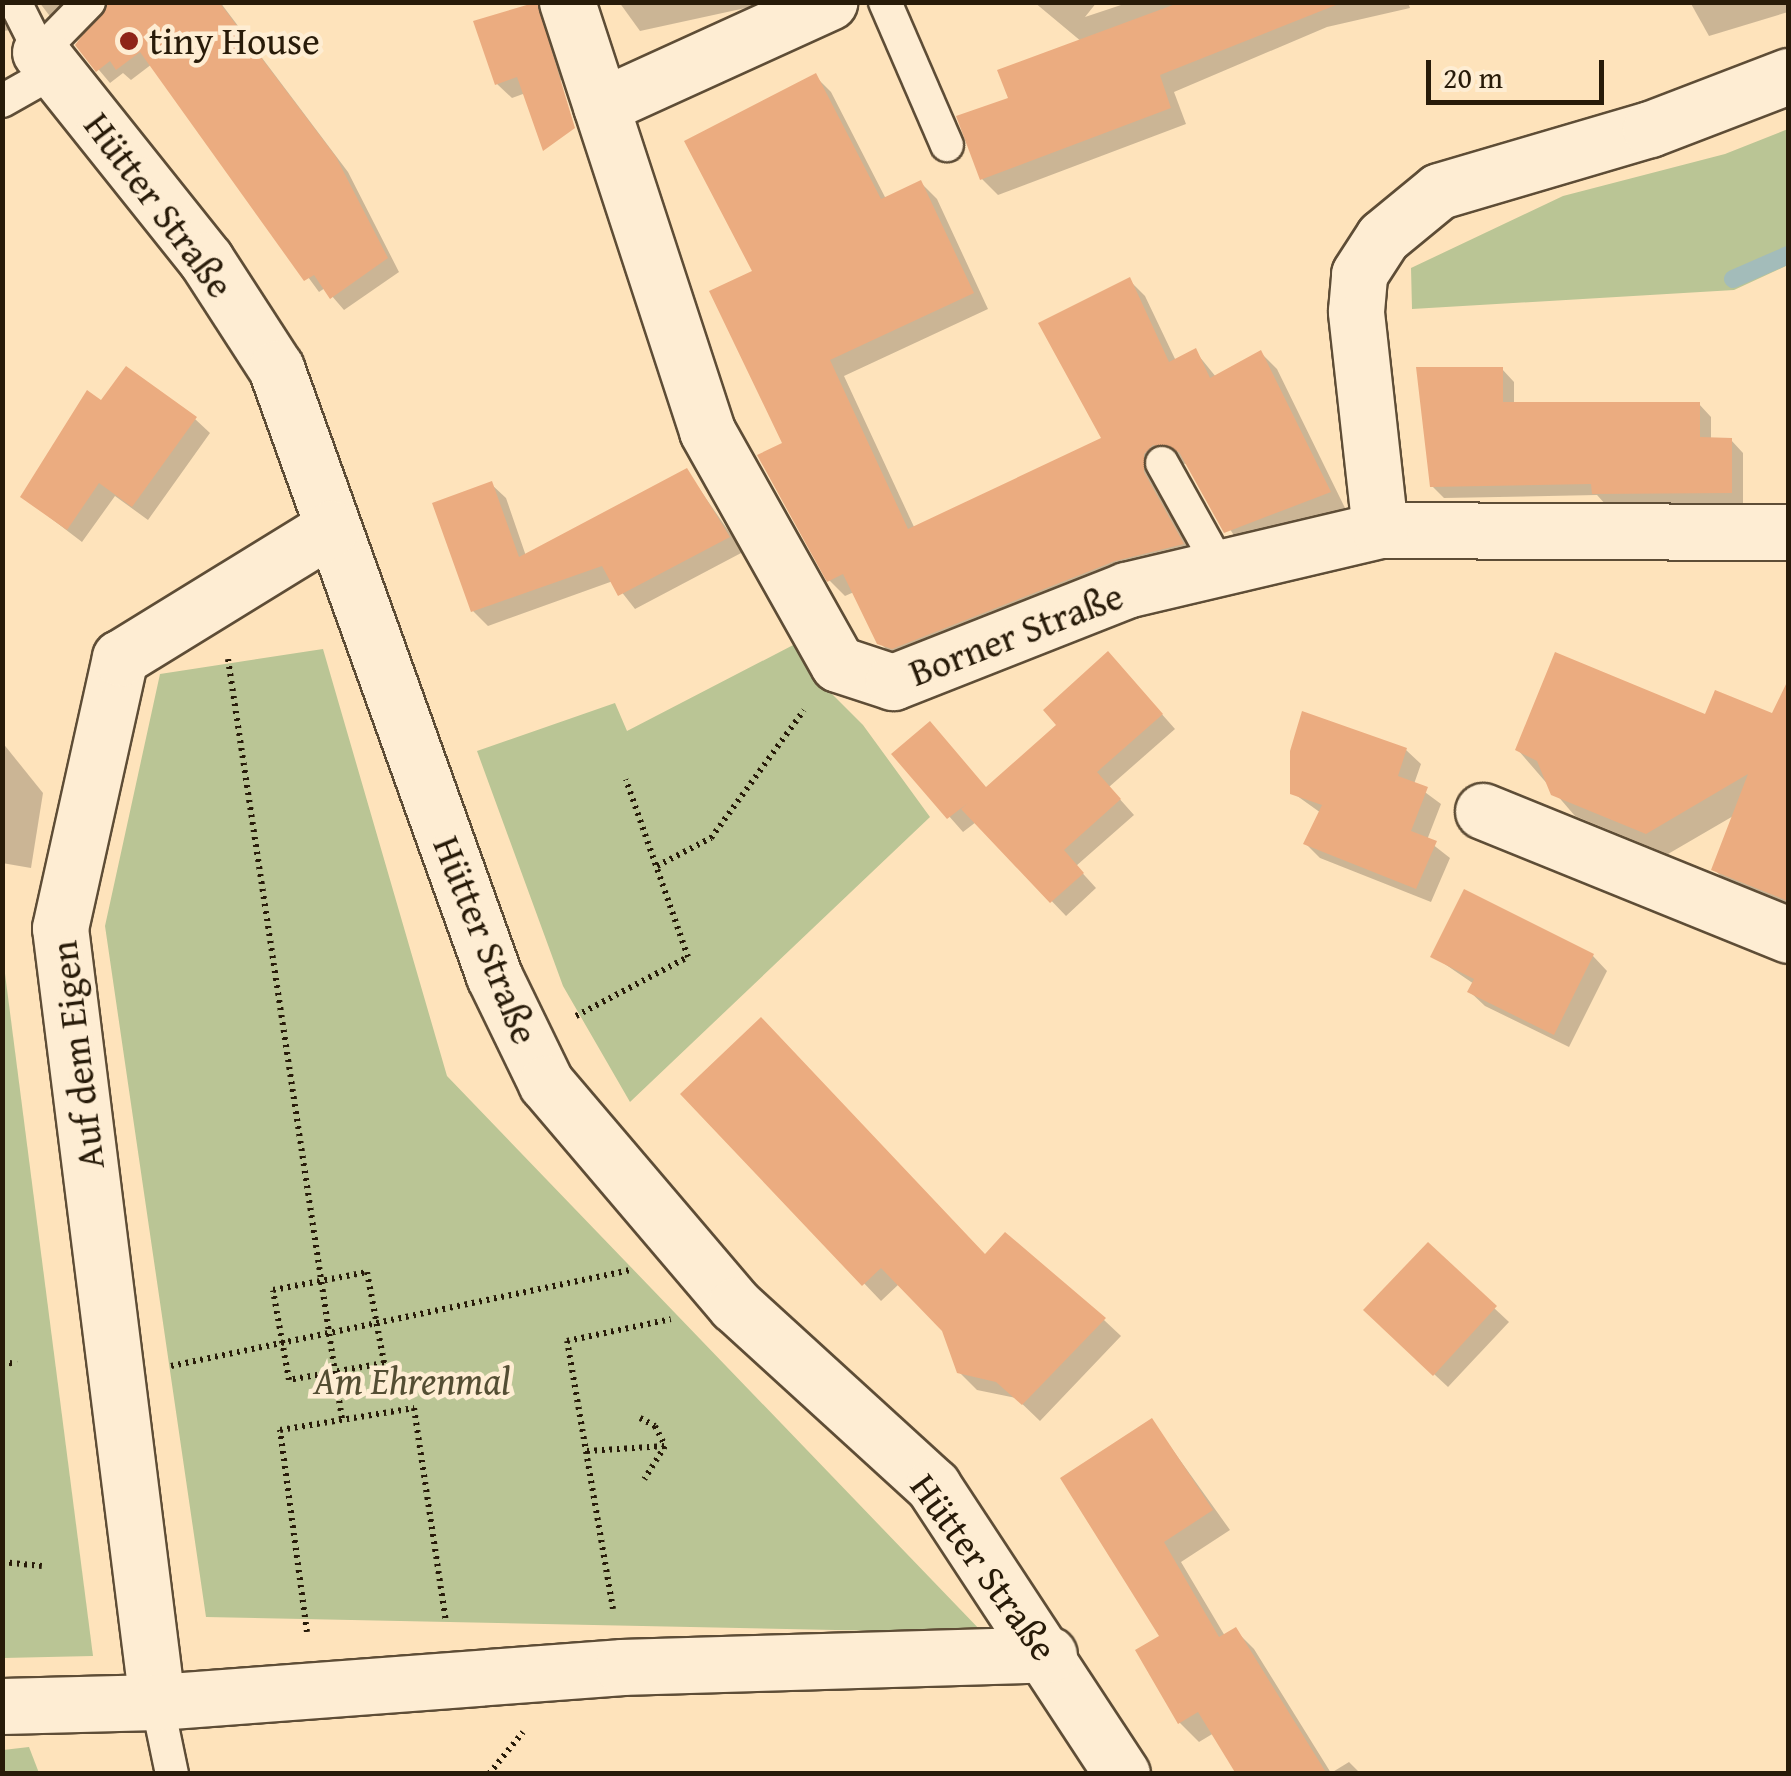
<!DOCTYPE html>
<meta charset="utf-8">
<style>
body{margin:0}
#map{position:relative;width:1791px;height:1776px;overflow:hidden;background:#fee3bb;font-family:"Gentium Book Plus",serif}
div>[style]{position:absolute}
.green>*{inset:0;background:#bac595}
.shadow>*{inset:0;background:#0003}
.stream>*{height:18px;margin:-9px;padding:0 9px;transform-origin:9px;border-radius:9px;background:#a3bcba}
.building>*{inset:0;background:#ebac80}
.path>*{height:6px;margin-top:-3px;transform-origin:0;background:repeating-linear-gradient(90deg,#281b09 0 2.5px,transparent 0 7.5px)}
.roads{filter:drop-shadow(2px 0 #5e4d36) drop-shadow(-2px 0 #5e4d36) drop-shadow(0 2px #5e4d36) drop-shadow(0 -2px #5e4d36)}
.service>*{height:32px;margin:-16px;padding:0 16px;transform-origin:16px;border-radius:16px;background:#feedd3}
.minor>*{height:55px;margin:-27.5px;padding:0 27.5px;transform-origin:27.5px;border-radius:27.5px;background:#feedd3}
.dots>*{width:28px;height:28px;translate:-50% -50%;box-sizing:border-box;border:5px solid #feedd3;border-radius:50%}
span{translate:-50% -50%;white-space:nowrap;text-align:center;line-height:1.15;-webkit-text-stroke:9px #feedd3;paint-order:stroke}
.poi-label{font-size:38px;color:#281b09}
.left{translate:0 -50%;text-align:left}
.street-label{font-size:38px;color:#281b09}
.park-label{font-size:38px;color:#544e33;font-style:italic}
.frame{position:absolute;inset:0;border:5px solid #281b09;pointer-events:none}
.scale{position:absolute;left:1426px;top:60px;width:178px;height:45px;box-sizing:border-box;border:5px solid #281b09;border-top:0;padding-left:12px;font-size:30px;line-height:35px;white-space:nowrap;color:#281b09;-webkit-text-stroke:8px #feedd3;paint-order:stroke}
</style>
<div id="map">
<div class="green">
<i style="clip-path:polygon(1788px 129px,1788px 265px,1734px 290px,1412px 309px,1411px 268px,1563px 196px,1725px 154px)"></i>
<i style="clip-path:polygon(799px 642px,821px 683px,863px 725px,930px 817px,630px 1102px,563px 986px,477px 751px,615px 703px,627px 731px)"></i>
<i style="clip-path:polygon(323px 649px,447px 1076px,983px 1633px,206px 1617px,105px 926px,160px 674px)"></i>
<i style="clip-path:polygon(2px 966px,4px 966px,93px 1656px,3px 1658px)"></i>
<i style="clip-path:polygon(29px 1747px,39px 1773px,3px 1773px,3px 1750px)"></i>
</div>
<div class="shadow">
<i style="clip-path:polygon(2px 2px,12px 30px,2px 31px)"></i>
<i style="clip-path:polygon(39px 2px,87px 2px,59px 28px)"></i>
<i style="clip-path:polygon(109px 2px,220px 2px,348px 172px,399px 272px,344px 310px,325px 288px,319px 292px,152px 64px,131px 80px,123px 73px,110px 83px,78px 45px)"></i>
<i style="clip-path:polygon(619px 2px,768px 3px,640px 31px)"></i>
<i style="clip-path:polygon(1034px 2px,1097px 2px,1085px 17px,1130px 2px,1408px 2px,1410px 8px,1327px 27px,1174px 92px,1186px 124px,998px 195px,982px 179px,1011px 99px,1082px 42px)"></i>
<i style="clip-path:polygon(1690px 2px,1788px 2px,1788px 12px,1709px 36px)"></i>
<i style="clip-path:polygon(531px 4px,546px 19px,564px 79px,512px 98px,497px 84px)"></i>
<i style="clip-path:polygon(815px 76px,831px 92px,886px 199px,921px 183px,937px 199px,988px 309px,844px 376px,915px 529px,1104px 439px,1129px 280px,1145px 296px,1176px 361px,1195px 351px,1216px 377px,1261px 353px,1277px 369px,1345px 508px,1242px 548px,1189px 465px,1170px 460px,1198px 560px,896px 659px,879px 642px,854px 592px,845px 596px,829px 580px,785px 445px,755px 272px)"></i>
<i style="clip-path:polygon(1502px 369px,1514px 382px,1514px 405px,1699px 404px,1711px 417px,1711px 440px,1731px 440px,1743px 453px,1743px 504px,1606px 505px,1597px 495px,1444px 498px,1432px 486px)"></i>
<i style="clip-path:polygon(102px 404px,195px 419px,210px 433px,148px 520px,115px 496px,82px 542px,23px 497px)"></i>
<i style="clip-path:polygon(687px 471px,743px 552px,635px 609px,613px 581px,488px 626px,473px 611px,491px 484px,506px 498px,526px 556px)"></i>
<i style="clip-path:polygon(1122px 669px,1175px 729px,1109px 787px,1134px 815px,1076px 866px,1096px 888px,1066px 916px,976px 822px,963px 832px,895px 755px,987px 789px)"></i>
<i style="clip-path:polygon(1716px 693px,1788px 722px,1788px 912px,1734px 890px,1714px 869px,1735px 815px,1668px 854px,1575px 816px,1518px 750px,1706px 717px)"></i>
<i style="clip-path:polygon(2px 742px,43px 793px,31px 868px,2px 863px)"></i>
<i style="clip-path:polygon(1406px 750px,1421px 764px,1414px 784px,1441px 804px,1427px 840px,1450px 858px,1431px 902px,1320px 858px,1306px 844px,1321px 813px,1293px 793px)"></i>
<i style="clip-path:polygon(1433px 956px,1593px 956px,1607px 971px,1569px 1047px,1485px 1006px,1470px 992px,1474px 984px)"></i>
<i style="clip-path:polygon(683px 1094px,1104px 1320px,1121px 1336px,1040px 1421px,1016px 1398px,977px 1390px,959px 1372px,944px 1330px,899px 1284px,881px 1301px)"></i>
<i style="clip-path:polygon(1428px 1246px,1509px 1322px,1448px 1387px,1380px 1324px)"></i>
<i style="clip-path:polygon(1152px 1421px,1230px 1530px,1181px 1562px,1225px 1636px,1235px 1630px,1254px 1649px,1331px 1773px,1349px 1762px,1361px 1774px,1239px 1774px,1214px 1733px,1199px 1742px,1180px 1723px,1162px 1637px)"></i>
</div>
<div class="stream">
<i style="left:1733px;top:279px;width:60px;rotate:-23.6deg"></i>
</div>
<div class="building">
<i style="clip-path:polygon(108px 2px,219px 2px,336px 157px,388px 258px,330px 299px,314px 275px,304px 281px,140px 52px,116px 70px,110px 61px,96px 72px,75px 45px)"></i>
<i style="clip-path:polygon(537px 2px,575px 128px,543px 151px,517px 77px,495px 85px,473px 21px)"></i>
<i style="clip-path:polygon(1181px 2px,1336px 5px,1160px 75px,1171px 108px,980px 180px,956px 116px,1008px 98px,997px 70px)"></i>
<i style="clip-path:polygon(816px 73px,881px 199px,921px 180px,974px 293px,830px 360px,908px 529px,1101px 438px,1038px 323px,1130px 277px,1169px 362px,1196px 348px,1210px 378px,1261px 350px,1331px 492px,1224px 533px,1179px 452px,1153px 445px,1144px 454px,1144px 472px,1184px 544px,1115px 561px,892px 649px,877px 644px,843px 574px,827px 582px,757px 455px,782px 443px,709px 291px,752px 271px,684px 141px)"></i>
<i style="clip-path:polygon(126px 366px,197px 417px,132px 507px,99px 483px,67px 530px,20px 497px,87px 390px,101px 400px)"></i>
<i style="clip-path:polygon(1416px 367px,1503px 367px,1503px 402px,1700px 402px,1700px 437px,1732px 438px,1732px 493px,1592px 494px,1591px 484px,1430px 487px)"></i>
<i style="clip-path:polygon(687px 468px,730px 537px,618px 596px,602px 566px,471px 612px,432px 503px,492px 481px,519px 557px)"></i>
<i style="clip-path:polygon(1108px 651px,1163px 714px,1097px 772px,1121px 799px,1064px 850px,1084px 873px,1050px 903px,961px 809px,968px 803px,947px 819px,891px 754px,930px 721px,986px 787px,1056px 725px,1043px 710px)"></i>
<i style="clip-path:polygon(1555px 652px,1705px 714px,1715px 690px,1772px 713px,1788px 680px,1788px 901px,1711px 870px,1748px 774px,1646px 834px,1551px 795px,1537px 761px,1515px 750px)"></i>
<i style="clip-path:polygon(1302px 711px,1407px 748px,1398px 776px,1428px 787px,1411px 831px,1437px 841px,1416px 889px,1303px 844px,1322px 805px,1290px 794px,1290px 751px)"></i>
<i style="clip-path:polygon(1464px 889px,1594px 954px,1554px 1035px,1467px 992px,1474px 979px,1430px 957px)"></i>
<i style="clip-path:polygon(761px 1017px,985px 1254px,1005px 1232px,1106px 1318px,1022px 1405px,996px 1382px,957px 1373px,942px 1331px,881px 1268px,862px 1286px,680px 1094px)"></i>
<i style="clip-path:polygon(1428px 1242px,1497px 1306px,1433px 1376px,1363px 1310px)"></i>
<i style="clip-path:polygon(1152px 1418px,1213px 1510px,1164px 1542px,1219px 1637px,1236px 1627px,1327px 1774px,1236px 1774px,1198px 1712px,1178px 1724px,1135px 1650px,1159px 1636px,1060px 1478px)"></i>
</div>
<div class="path">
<i style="left:228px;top:659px;width:769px;rotate:81.47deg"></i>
<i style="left:657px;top:866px;width:61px;rotate:-27.4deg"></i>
<i style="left:711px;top:838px;width:158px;rotate:-54deg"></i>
<i style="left:576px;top:1016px;width:127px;rotate:-27.8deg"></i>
<i style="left:688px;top:957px;width:188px;rotate:-109.3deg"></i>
<i style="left:367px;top:1272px;width:93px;rotate:79.4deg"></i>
<i style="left:384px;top:1363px;width:97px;rotate:169.9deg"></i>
<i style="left:289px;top:1380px;width:91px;rotate:-100.1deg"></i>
<i style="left:273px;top:1290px;width:96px;rotate:-10.8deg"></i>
<i style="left:2px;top:1362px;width:15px;rotate:8deg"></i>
<i style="left:171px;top:1366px;width:468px;rotate:-11.8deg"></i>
<i style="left:640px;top:1418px;width:17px;rotate:28deg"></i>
<i style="left:655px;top:1426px;width:22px;rotate:63deg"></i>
<i style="left:665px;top:1446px;width:39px;rotate:122deg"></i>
<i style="left:587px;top:1451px;width:78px;rotate:-3.7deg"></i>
<i style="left:2px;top:1562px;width:40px;rotate:5.7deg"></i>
<i style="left:613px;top:1609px;width:272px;rotate:-99.7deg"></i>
<i style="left:567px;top:1341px;width:106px;rotate:-11.9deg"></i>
<i style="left:307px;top:1632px;width:204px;rotate:-97.6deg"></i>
<i style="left:280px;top:1430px;width:136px;rotate:-9.3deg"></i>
<i style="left:414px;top:1408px;width:217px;rotate:81.5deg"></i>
<i style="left:489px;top:1774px;width:54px;rotate:-51deg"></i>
</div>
<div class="roads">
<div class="service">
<i style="left:15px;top:2px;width:56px;rotate:63.4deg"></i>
<i style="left:40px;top:52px;width:70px;rotate:-45.6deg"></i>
<i style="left:885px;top:2px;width:156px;rotate:66.6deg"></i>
<i style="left:2px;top:101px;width:61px;rotate:-29.5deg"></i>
<i style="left:1162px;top:463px;width:119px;rotate:60.9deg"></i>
<i style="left:157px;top:1702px;width:74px;rotate:78.2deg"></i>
</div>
<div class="minor">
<i style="left:567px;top:2px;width:451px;rotate:71.9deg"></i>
<i style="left:707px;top:431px;width:267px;rotate:60.7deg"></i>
<i style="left:838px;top:664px;width:58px;rotate:18.1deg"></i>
<i style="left:893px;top:682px;width:251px;rotate:-21.5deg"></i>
<i style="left:1126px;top:590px;width:261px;rotate:-13.3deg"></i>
<i style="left:1380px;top:530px;width:408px;rotate:0.3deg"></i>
<i style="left:40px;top:52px;width:266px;rotate:51.4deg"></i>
<i style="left:206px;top:260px;width:129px;rotate:57.1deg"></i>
<i style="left:276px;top:368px;width:646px;rotate:70.27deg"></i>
<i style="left:494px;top:976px;width:119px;rotate:64.1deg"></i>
<i style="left:546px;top:1083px;width:292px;rotate:49.6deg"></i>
<i style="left:735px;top:1305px;width:268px;rotate:42.4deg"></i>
<i style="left:933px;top:1486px;width:344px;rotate:56.7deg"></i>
<i style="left:601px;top:106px;width:251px;rotate:-24.5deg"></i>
<i style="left:1380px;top:530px;width:220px;rotate:-96.3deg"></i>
<i style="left:1356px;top:311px;width:37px;rotate:-85deg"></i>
<i style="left:1359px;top:274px;width:44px;rotate:-57deg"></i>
<i style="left:1383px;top:237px;width:72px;rotate:-39.4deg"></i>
<i style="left:1439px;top:191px;width:220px;rotate:-16.4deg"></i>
<i style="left:1650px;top:129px;width:148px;rotate:-21deg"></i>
<i style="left:1483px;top:811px;width:329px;rotate:22.1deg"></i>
<i style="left:157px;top:1702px;width:780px;rotate:-97.14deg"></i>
<i style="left:60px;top:928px;width:277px;rotate:-77.5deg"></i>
<i style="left:120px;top:658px;width:248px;rotate:-31.6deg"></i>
<i style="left:2px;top:1706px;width:155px;rotate:-1.5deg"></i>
<i style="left:157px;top:1702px;width:467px;rotate:-4.3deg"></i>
<i style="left:623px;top:1667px;width:426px;rotate:-1.7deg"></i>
</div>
</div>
<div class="dots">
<i style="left:129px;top:41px;background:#8f2418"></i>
</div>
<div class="poi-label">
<span class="left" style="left:149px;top:41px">tiny House</span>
</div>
<div class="street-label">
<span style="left:159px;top:205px;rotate:53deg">Hütter Straße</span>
<span style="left:1016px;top:634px;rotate:-21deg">Borner Straße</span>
<span style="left:486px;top:940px;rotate:68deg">Hütter Straße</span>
<span style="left:77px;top:1055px;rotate:-97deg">Auf dem Eigen</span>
<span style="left:984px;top:1567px;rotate:54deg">Hütter Straße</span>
</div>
<div class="park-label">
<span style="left:412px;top:1381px">Am Ehrenmal</span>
</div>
<div class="frame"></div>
<div class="scale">20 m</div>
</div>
